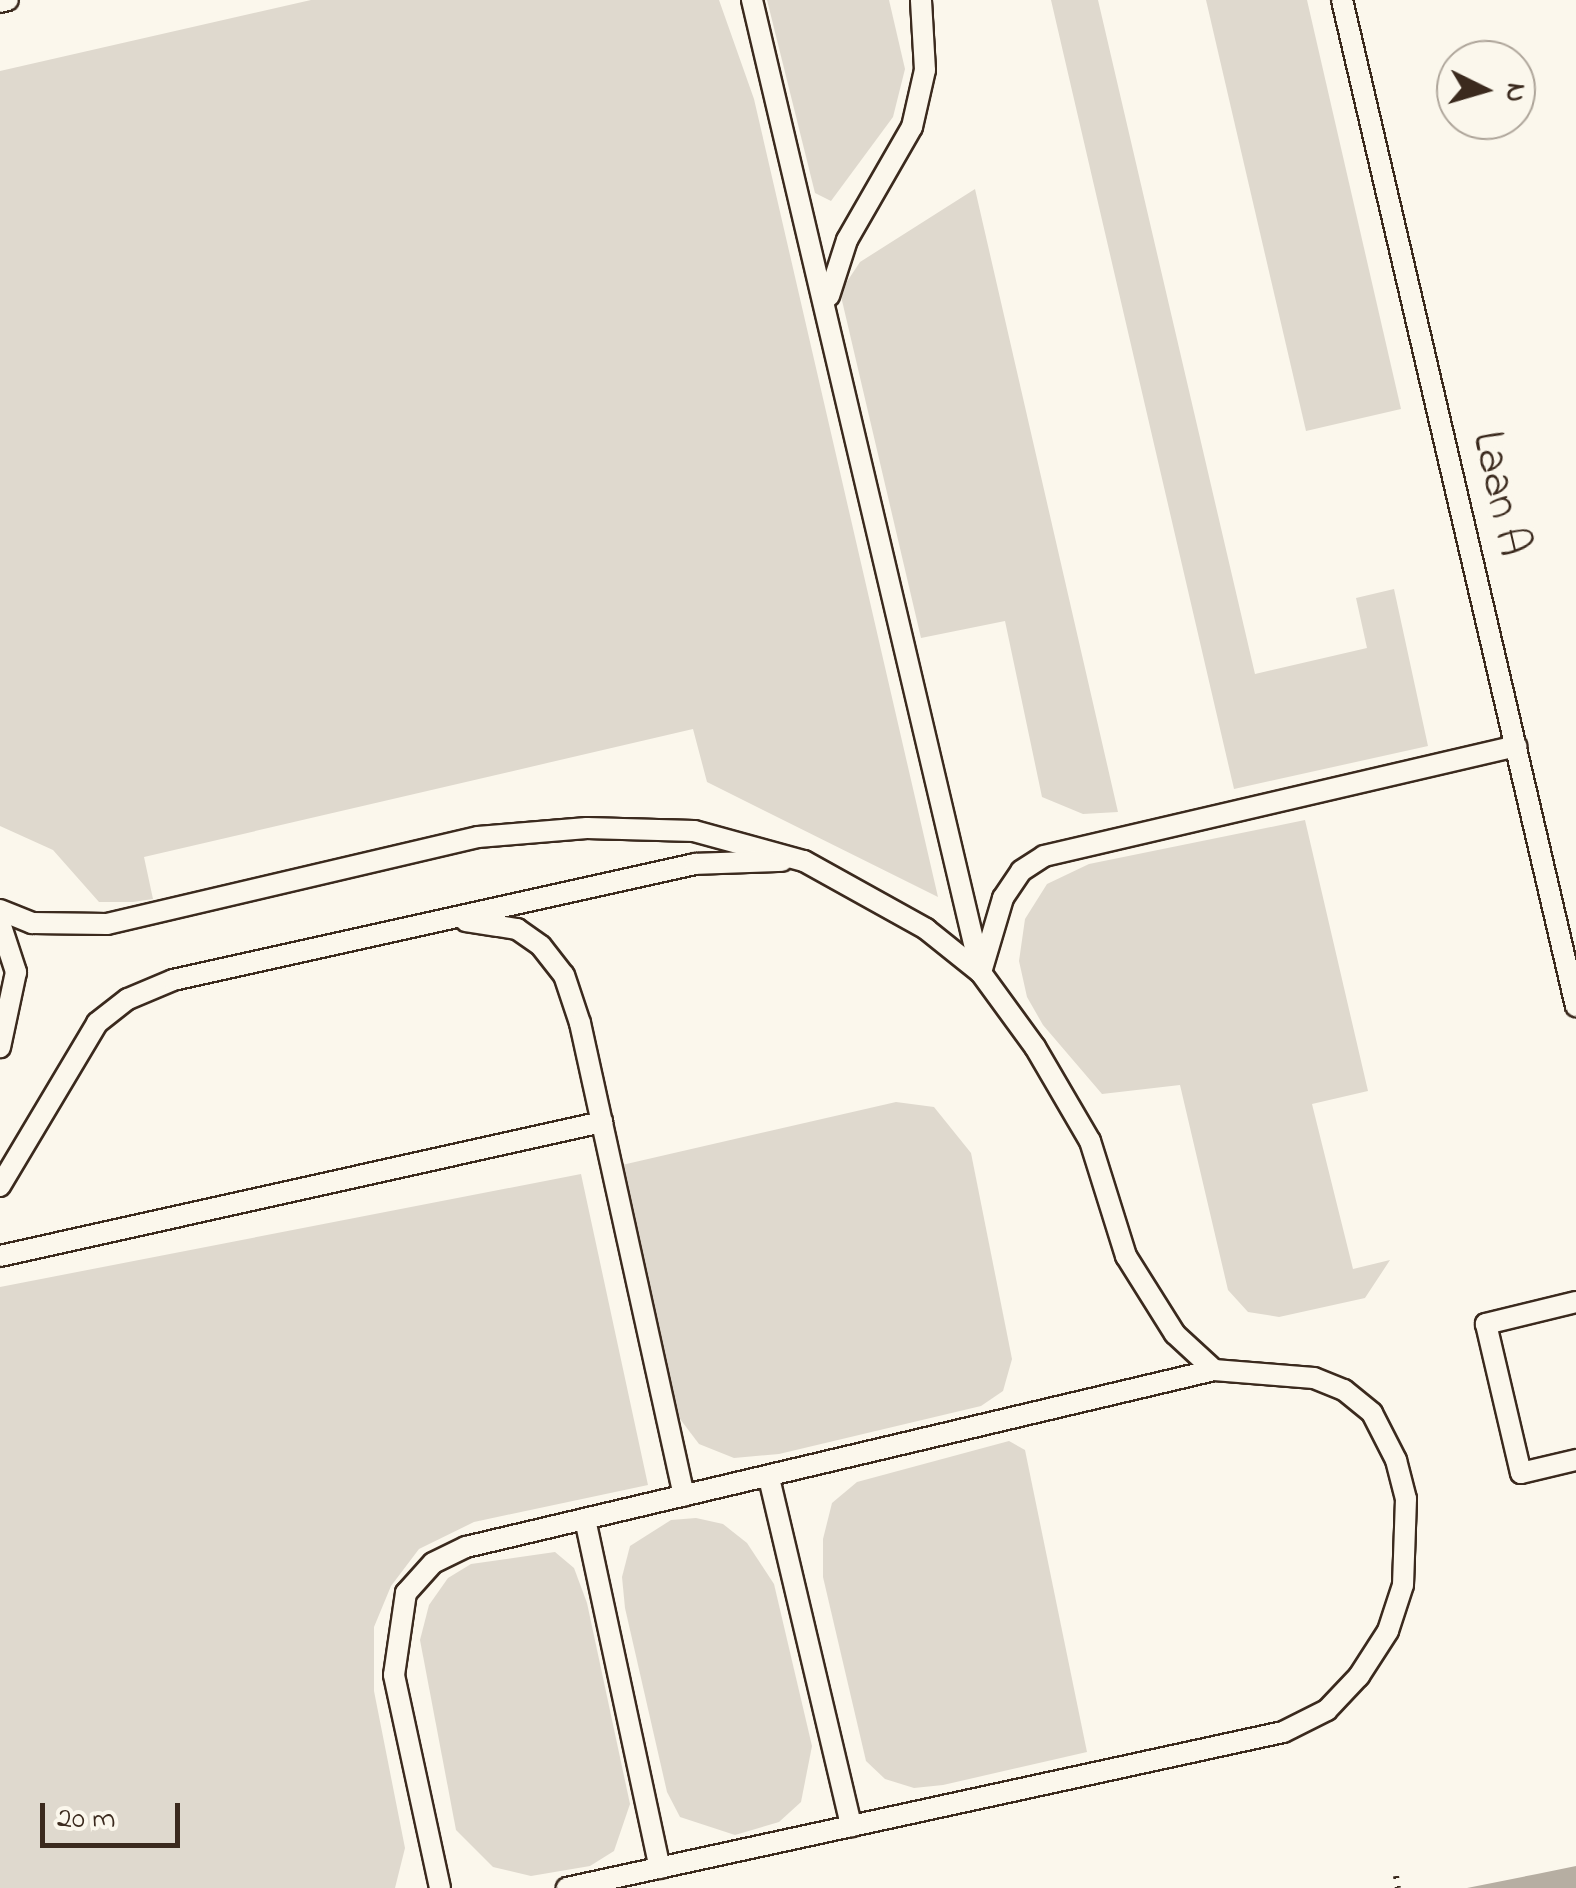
<!DOCTYPE html>
<style>
body{margin:0}
#map{position:relative;width:1576px;height:1888px;overflow:hidden;background:#fbf7ec;font-family:"Indie Flower",sans-serif}
div>[style]{position:absolute}
.green>*{inset:0;background:#dfd9ce}
.water>*{inset:0;background:#b6aea2}
.path>*{height:6px;margin-top:-3px;transform-origin:0;background:repeating-linear-gradient(90deg,#3b2a1e 0 2.5px,transparent 0 10.5px)}
.roads{filter:drop-shadow(2px 0 #3b2a1e) drop-shadow(-2px 0 #3b2a1e) drop-shadow(0 2px #3b2a1e) drop-shadow(0 -2px #3b2a1e)}
.service>*{height:20px;margin:-10px;padding:0 10px;transform-origin:10px;border-radius:10px;background:#fbf7ec}
span{translate:-50% -50%;white-space:nowrap;text-align:center;line-height:1.15;-webkit-text-stroke:9px #fbf7ec;paint-order:stroke}
.street-label{font-size:45px;color:#3b2a1e}
.north{position:absolute;left:1436px;top:40px;width:100px;height:100px;box-sizing:border-box;background:#fbf7ec;border:2px solid #aea59a;border-radius:50%;rotate:95deg;font-size:28px;font-weight:700;line-height:40px;text-align:center;color:#3b2a1e}
.north::after{content:'';display:block;margin:auto;width:35px;height:45px;background:#3b2a1e;clip-path:polygon(50% 0,100% 100%,50% 72%,0 100%)}
.scale{position:absolute;left:40px;top:1803px;width:140px;height:45px;box-sizing:border-box;border:5px solid #3b2a1e;border-top:0;padding-left:12px;font-size:30px;line-height:35px;white-space:nowrap;color:#3b2a1e;-webkit-text-stroke:8px #fbf7ec;paint-order:stroke}
</style>
<div id="map">
<div class="green">
<i style="clip-path:polygon(311px 0,719px 0,754px 99px,938px 897px,707px 782px,693px 729px,144px 857px,153px 899px,133px 902px,99px 902px,53px 850px,0 826px,0 71px)"></i>
<i style="clip-path:polygon(767px 0,889px 0,905px 69px,893px 117px,831px 201px,815px 193px)"></i>
<i style="clip-path:polygon(1051px 0,1098px 0,1255px 674px,1367px 648px,1356px 598px,1394px 589px,1428px 746px,1234px 789px)"></i>
<i style="clip-path:polygon(1206px 0,1307px 0,1401px 409px,1306px 431px)"></i>
<i style="clip-path:polygon(975px 189px,1118px 812px,1083px 814px,1042px 797px,1005px 621px,921px 638px,840px 292px,860px 262px)"></i>
<i style="clip-path:polygon(1305px 820px,1368px 1091px,1312px 1104px,1353px 1269px,1390px 1260px,1365px 1298px,1279px 1317px,1248px 1312px,1228px 1290px,1180px 1085px,1102px 1094px,1043px 1025px,1027px 997px,1019px 961px,1025px 919px,1047px 884px,1089px 864px)"></i>
<i style="clip-path:polygon(896px 1102px,934px 1107px,971px 1153px,1012px 1359px,1003px 1391px,981px 1406px,779px 1454px,734px 1458px,699px 1444px,677px 1415px,622px 1165px)"></i>
<i style="clip-path:polygon(581px 1174px,648px 1485px,474px 1522px,419px 1549px,391px 1586px,374px 1627px,374px 1691px,405px 1848px,395px 1888px,0 1888px,0 1287px)"></i>
<i style="clip-path:polygon(1009px 1441px,1025px 1450px,1087px 1752px,943px 1785px,914px 1788px,885px 1779px,866px 1761px,823px 1577px,823px 1539px,832px 1503px,857px 1482px)"></i>
<i style="clip-path:polygon(696px 1518px,723px 1524px,747px 1543px,774px 1584px,812px 1746px,801px 1802px,779px 1822px,735px 1835px,680px 1817px,667px 1792px,625px 1608px,622px 1577px,630px 1546px,671px 1520px)"></i>
<i style="clip-path:polygon(555px 1552px,574px 1568px,587px 1603px,630px 1804px,614px 1851px,590px 1866px,531px 1876px,493px 1867px,456px 1830px,420px 1640px,429px 1605px,448px 1578px,471px 1564px)"></i>
</div>
<div class="water">
<i style="clip-path:polygon(1576px 1866px,1576px 1888px,1467px 1888px,1537px 1874px)"></i>
</div>
<div class="path">
<i style="left:1396px;top:1876px;width:12px;rotate:81deg"></i>
</div>
<div class="roads">
<div class="service">
<i style="left:752px;top:0;width:1000px;rotate:76.76deg"></i>
<i style="left:1342px;top:0;width:1033px;rotate:76.91deg"></i>
<i style="left:0;top:2px;width:8px;rotate:-14deg"></i>
<i style="left:829px;top:296px;width:59px;rotate:-72.2deg"></i>
<i style="left:847px;top:240px;width:130px;rotate:-60.1deg"></i>
<i style="left:912px;top:127px;width:58px;rotate:-77.2deg"></i>
<i style="left:925px;top:70px;width:70px;rotate:-93.3deg"></i>
<i style="left:0;top:910px;width:35px;rotate:22deg"></i>
<i style="left:32px;top:923px;width:75px;rotate:0.8deg"></i>
<i style="left:107px;top:924px;width:381px;rotate:-13.2deg"></i>
<i style="left:478px;top:837px;width:109px;rotate:-4.7deg"></i>
<i style="left:587px;top:828px;width:107px;rotate:1.6deg"></i>
<i style="left:694px;top:831px;width:114px;rotate:15.3deg"></i>
<i style="left:804px;top:861px;width:140px;rotate:29.1deg"></i>
<i style="left:926px;top:929px;width:70px;rotate:38.7deg"></i>
<i style="left:981px;top:973px;width:92px;rotate:53.9deg"></i>
<i style="left:1035px;top:1047px;width:109px;rotate:59.7deg"></i>
<i style="left:1090px;top:1141px;width:121px;rotate:72.6deg"></i>
<i style="left:1126px;top:1256px;width:92px;rotate:57.9deg"></i>
<i style="left:1175px;top:1334px;width:53px;rotate:42.7deg"></i>
<i style="left:1214px;top:1370px;width:100px;rotate:4.6deg"></i>
<i style="left:1314px;top:1378px;width:32px;rotate:22deg"></i>
<i style="left:1344px;top:1390px;width:36px;rotate:39deg"></i>
<i style="left:1372px;top:1413px;width:53px;rotate:62.9deg"></i>
<i style="left:1396px;top:1460px;width:40px;rotate:75.6deg"></i>
<i style="left:1406px;top:1499px;width:86px;rotate:92deg"></i>
<i style="left:1403px;top:1585px;width:48px;rotate:108.1deg"></i>
<i style="left:1388px;top:1631px;width:54px;rotate:122.8deg"></i>
<i style="left:1359px;top:1676px;width:47px;rotate:133.3deg"></i>
<i style="left:1327px;top:1710px;width:49px;rotate:153.4deg"></i>
<i style="left:1283px;top:1732px;width:733px;rotate:167.71deg"></i>
<i style="left:466px;top:921px;width:52px;rotate:8.9deg"></i>
<i style="left:517px;top:929px;width:29px;rotate:35deg"></i>
<i style="left:541px;top:946px;width:37px;rotate:52deg"></i>
<i style="left:564px;top:975px;width:51px;rotate:71.6deg"></i>
<i style="left:580px;top:1023px;width:484px;rotate:77.6deg"></i>
<i style="left:0;top:923px;width:52px;rotate:71.9deg"></i>
<i style="left:16px;top:972px;width:77px;rotate:102deg"></i>
<i style="left:982px;top:969px;width:74px;rotate:-73.5deg"></i>
<i style="left:1003px;top:898px;width:32px;rotate:-56deg"></i>
<i style="left:1021px;top:871px;width:27px;rotate:-33deg"></i>
<i style="left:1044px;top:856px;width:485px;rotate:-13.1deg"></i>
<i style="left:0;top:1186px;width:190px;rotate:-59.2deg"></i>
<i style="left:97px;top:1023px;width:39px;rotate:-38deg"></i>
<i style="left:128px;top:999px;width:49px;rotate:-22.9deg"></i>
<i style="left:173px;top:980px;width:535px;rotate:-12.53deg"></i>
<i style="left:695px;top:864px;width:87px;rotate:-2deg"></i>
<i style="left:0;top:1256px;width:617px;rotate:-12.55deg"></i>
<i style="left:1576px;top:1302px;width:93px;rotate:166.3deg"></i>
<i style="left:1486px;top:1324px;width:153px;rotate:76.8deg"></i>
<i style="left:1521px;top:1473px;width:57px;rotate:-13.3deg"></i>
<i style="left:769px;top:1478px;width:358px;rotate:76.7deg"></i>
<i style="left:585px;top:1519px;width:357px;rotate:77.9deg"></i>
<i style="left:440px;top:1888px;width:218px;rotate:-102.2deg"></i>
<i style="left:394px;top:1675px;width:83px;rotate:-81.7deg"></i>
<i style="left:406px;top:1593px;width:40px;rotate:-48deg"></i>
<i style="left:433px;top:1563px;width:37px;rotate:-26deg"></i>
<i style="left:466px;top:1547px;width:769px;rotate:-13.31deg"></i>
</div>
</div>
<div class="street-label">
<span style="left:1498px;top:494px;rotate:77deg">Laan A</span>
</div>
<div class="north">N</div>
<div class="scale">20 m</div>
</div>
